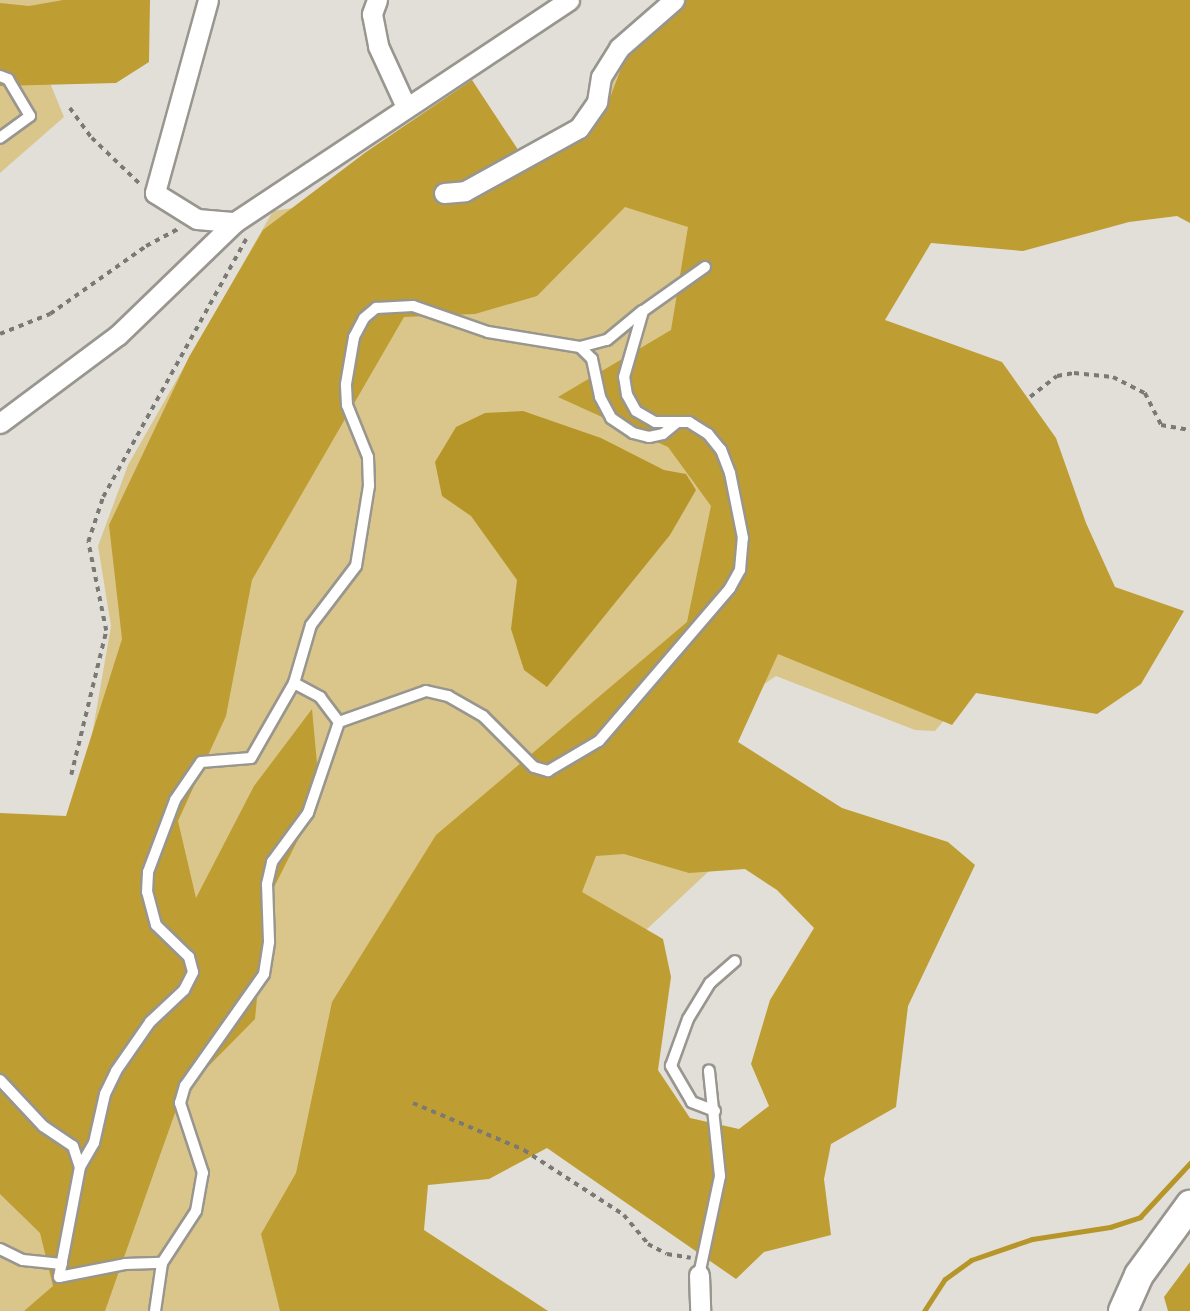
<!DOCTYPE html>
<style>
body{margin:0}
#map{position:relative;width:1190px;height:1311px;overflow:hidden;background:#e2dfd8;font-family:"Fira Sans Condensed",sans-serif}
div>[style]{position:absolute}
.green>*{inset:0;background:#dac68b}
.forest>*{inset:0;background:#be9d32}
.water>*{inset:0;background:#b79629}
.stream>*{height:5px;margin:-2.5px;padding:0 2.5px;transform-origin:2.5px;border-radius:2.5px;background:#b79629}
.path>*{height:3.5px;margin-top:-1.75px;transform-origin:0;background:repeating-linear-gradient(90deg,#7b7974 0 5px,transparent 0 10px)}
.roads{filter:drop-shadow(2px 0 #98968f) drop-shadow(-2px 0 #98968f) drop-shadow(0 2px #98968f) drop-shadow(0 -2px #98968f)}
.lane>*{height:10px;margin:-5px;padding:0 5px;transform-origin:5px;border-radius:5px;background:#fff}
.street>*{height:19px;margin:-9.5px;padding:0 9.5px;transform-origin:9.5px;border-radius:9.5px;background:#fff}
.secondary>*{height:28px;margin:-14px;padding:0 14px;transform-origin:14px;border-radius:14px;background:#fff}
span{translate:-50% -50%;white-space:nowrap;text-align:center;line-height:1.15;-webkit-text-stroke:7px #e2dfd8;paint-order:stroke}
</style>
<div id="map">
<div class="green">
<i style="clip-path:polygon(0 0,78px 0,34px 44px,64px 117px,0 173px)"></i>
<i style="clip-path:polygon(697px 0,820px 144px,962px 654px,956px 706px,935px 731px,915px 730px,776px 676px,713px 719px,724px 857px,599px 974px,397px 1097px,348px 1311px,0 1311px,0 1045px,80px 804px,111px 626px,98px 546px,128px 465px,273px 211px,340px 201px,462px 201px,588px 139px,610px 77px)"></i>
</div>
<div class="forest">
<i style="clip-path:polygon(63px 0,150px 0,149px 62px,116px 83px,0 86px,0 3px,29px 6px)"></i>
<i style="clip-path:polygon(evenodd,684px 0,1190px 0,1190px 223px,1177px 216px,1129px 222px,1023px 251px,931px 243px,885px 320px,1002px 362px,1056px 438px,1086px 523px,1115px 587px,1184px 611px,1141px 684px,1097px 714px,976px 693px,952px 725px,778px 654px,738px 742px,842px 808px,948px 842px,975px 865px,908px 1006px,896px 1107px,831px 1144px,824px 1179px,831px 1235px,764px 1252px,736px 1279px,547px 1148px,489px 1179px,428px 1185px,424px 1230px,548px 1311px,280px 1311px,261px 1234px,296px 1173px,332px 1002px,436px 835px,687px 622px,711px 506px,668px 447px,558px 397px,671px 330px,688px 227px,625px 207px,537px 296px,475px 314px,404px 317px,252px 580px,226px 716px,178px 821px,196px 898px,254px 786px,312px 709px,320px 796px,266px 903px,255px 1019px,182px 1093px,105px 1311px,24px 1311px,53px 1286px,40px 1233px,0 1194px,0 813px,66px 816px,122px 639px,109px 525px,189px 357px,263px 230px,366px 152px,472px 80px,530px 168px,606px 108px,627px 53px,684px 0,624px 854px,689px 873px,745px 869px,777px 890px,814px 928px,770px 1000px,751px 1064px,769px 1106px,739px 1129px,690px 1118px,658px 1070px,671px 977px,663px 939px,582px 892px,596px 856px,624px 854px)"></i>
<i style="clip-path:polygon(1190px 1262px,1190px 1311px,1168px 1311px,1164px 1297px)"></i>
</div>
<div class="water">
<i style="clip-path:polygon(523px 411px,601px 438px,664px 470px,686px 474px,696px 490px,670px 535px,547px 687px,524px 670px,511px 629px,517px 580px,471px 516px,442px 496px,435px 462px,456px 427px,485px 413px)"></i>
</div>
<div class="stream">
<i style="left:924px;top:1311px;width:38px;rotate:-57deg"></i>
<i style="left:945px;top:1279px;width:32px;rotate:-36deg"></i>
<i style="left:971px;top:1260px;width:65px;rotate:-19deg"></i>
<i style="left:1032px;top:1239px;width:79px;rotate:-8.7deg"></i>
<i style="left:1110px;top:1227px;width:32px;rotate:-18deg"></i>
<i style="left:1140px;top:1217px;width:74px;rotate:-47.2deg"></i>
</div>
<div class="path">
<i style="left:70px;top:108px;width:37px;rotate:54deg"></i>
<i style="left:92px;top:138px;width:65px;rotate:43.8deg"></i>
<i style="left:0;top:334px;width:54px;rotate:-21.8deg"></i>
<i style="left:50px;top:314px;width:118px;rotate:-35.3deg"></i>
<i style="left:146px;top:246px;width:38px;rotate:-28deg"></i>
<i style="left:1030px;top:397px;width:34px;rotate:-38deg"></i>
<i style="left:1057px;top:376px;width:17px;rotate:-10deg"></i>
<i style="left:1074px;top:373px;width:39px;rotate:6deg"></i>
<i style="left:1113px;top:377px;width:36px;rotate:27deg"></i>
<i style="left:1145px;top:393px;width:36px;rotate:63deg"></i>
<i style="left:1161px;top:425px;width:29px;rotate:10deg"></i>
<i style="left:71px;top:775px;width:148px;rotate:-76.3deg"></i>
<i style="left:106px;top:631px;width:91px;rotate:-101.4deg"></i>
<i style="left:88px;top:542px;width:47px;rotate:-71.6deg"></i>
<i style="left:103px;top:497px;width:295px;rotate:-61deg"></i>
<i style="left:413px;top:1103px;width:121px;rotate:22.9deg"></i>
<i style="left:524px;top:1150px;width:119px;rotate:33deg"></i>
<i style="left:624px;top:1215px;width:38px;rotate:50deg"></i>
<i style="left:648px;top:1244px;width:21px;rotate:28deg"></i>
<i style="left:667px;top:1254px;width:24px;rotate:9deg"></i>
</div>
<div class="roads">
<div class="lane">
<i style="left:0;top:76px;width:9px;rotate:21deg"></i>
<i style="left:8px;top:79px;width:43px;rotate:59.3deg"></i>
<i style="left:30px;top:116px;width:37px;rotate:144deg"></i>
<i style="left:580px;top:347px;width:17px;rotate:45deg"></i>
<i style="left:592px;top:359px;width:39px;rotate:78deg"></i>
<i style="left:600px;top:397px;width:24px;rotate:62deg"></i>
<i style="left:611px;top:418px;width:27px;rotate:34deg"></i>
<i style="left:633px;top:433px;width:16px;rotate:14deg"></i>
<i style="left:649px;top:437px;width:14px;rotate:-12deg"></i>
<i style="left:663px;top:434px;width:17px;rotate:-40deg"></i>
<i style="left:294px;top:683px;width:30px;rotate:28deg"></i>
<i style="left:320px;top:697px;width:31px;rotate:53deg"></i>
<i style="left:0;top:1080px;width:63px;rotate:46.9deg"></i>
<i style="left:43px;top:1126px;width:36px;rotate:34deg"></i>
<i style="left:73px;top:1146px;width:22px;rotate:72deg"></i>
<i style="left:80px;top:1167px;width:112px;rotate:100.8deg"></i>
<i style="left:59px;top:1277px;width:67px;rotate:-11.1deg"></i>
<i style="left:125px;top:1264px;width:37px;rotate:-2deg"></i>
<i style="left:715px;top:1111px;width:25px;rotate:-159deg"></i>
<i style="left:692px;top:1102px;width:42px;rotate:-120.3deg"></i>
<i style="left:671px;top:1066px;width:50px;rotate:-70.1deg"></i>
<i style="left:688px;top:1019px;width:42px;rotate:-58.6deg"></i>
<i style="left:710px;top:983px;width:33px;rotate:-41deg"></i>
<i style="left:80px;top:1167px;width:28px;rotate:-60deg"></i>
<i style="left:94px;top:1143px;width:50px;rotate:-77.3deg"></i>
<i style="left:105px;top:1094px;width:25px;rotate:-64deg"></i>
<i style="left:116px;top:1071px;width:60px;rotate:-55.2deg"></i>
<i style="left:150px;top:1022px;width:47px;rotate:-43.3deg"></i>
<i style="left:184px;top:990px;width:20px;rotate:-63deg"></i>
<i style="left:193px;top:972px;width:16px;rotate:-105deg"></i>
<i style="left:189px;top:957px;width:46px;rotate:-135.9deg"></i>
<i style="left:156px;top:925px;width:34px;rotate:-105deg"></i>
<i style="left:147px;top:892px;width:20px;rotate:-87deg"></i>
<i style="left:148px;top:872px;width:77px;rotate:-69.4deg"></i>
<i style="left:175px;top:800px;width:46px;rotate:-55.6deg"></i>
<i style="left:201px;top:762px;width:50px;rotate:-4.6deg"></i>
<i style="left:251px;top:758px;width:86px;rotate:-60.2deg"></i>
<i style="left:294px;top:683px;width:60px;rotate:-73.7deg"></i>
<i style="left:311px;top:625px;width:74px;rotate:-52.7deg"></i>
<i style="left:356px;top:566px;width:81px;rotate:-80.8deg"></i>
<i style="left:369px;top:486px;width:29px;rotate:-92deg"></i>
<i style="left:368px;top:457px;width:56px;rotate:-112deg"></i>
<i style="left:347px;top:405px;width:21px;rotate:-93deg"></i>
<i style="left:346px;top:384px;width:48px;rotate:-80.3deg"></i>
<i style="left:354px;top:337px;width:21px;rotate:-62deg"></i>
<i style="left:364px;top:318px;width:16px;rotate:-40deg"></i>
<i style="left:376px;top:308px;width:37px;rotate:-3deg"></i>
<i style="left:413px;top:306px;width:79px;rotate:19.1deg"></i>
<i style="left:488px;top:332px;width:93px;rotate:9.3deg"></i>
<i style="left:580px;top:347px;width:28px;rotate:-15deg"></i>
<i style="left:607px;top:340px;width:45px;rotate:-39.6deg"></i>
<i style="left:0;top:1249px;width:25px;rotate:26deg"></i>
<i style="left:23px;top:1260px;width:39px;rotate:6deg"></i>
<i style="left:699px;top:1275px;width:101px;rotate:-78deg"></i>
<i style="left:720px;top:1176px;width:106px;rotate:-96deg"></i>
<i style="left:155px;top:1311px;width:49px;rotate:-81.7deg"></i>
<i style="left:162px;top:1263px;width:62px;rotate:-56.8deg"></i>
<i style="left:196px;top:1211px;width:39px;rotate:-80deg"></i>
<i style="left:203px;top:1173px;width:74px;rotate:-108.2deg"></i>
<i style="left:180px;top:1103px;width:18px;rotate:-74deg"></i>
<i style="left:185px;top:1086px;width:137px;rotate:-54.8deg"></i>
<i style="left:264px;top:974px;width:33px;rotate:-81deg"></i>
<i style="left:269px;top:941px;width:57px;rotate:-92deg"></i>
<i style="left:267px;top:884px;width:23px;rotate:-77deg"></i>
<i style="left:272px;top:862px;width:61px;rotate:-53.7deg"></i>
<i style="left:308px;top:813px;width:96px;rotate:-71.2deg"></i>
<i style="left:339px;top:722px;width:92px;rotate:-19.6deg"></i>
<i style="left:426px;top:691px;width:23px;rotate:13deg"></i>
<i style="left:448px;top:696px;width:40px;rotate:29.7deg"></i>
<i style="left:483px;top:716px;width:72px;rotate:45deg"></i>
<i style="left:534px;top:767px;width:15px;rotate:16deg"></i>
<i style="left:548px;top:771px;width:59px;rotate:-30.5deg"></i>
<i style="left:599px;top:741px;width:201px;rotate:-49.4deg"></i>
<i style="left:730px;top:588px;width:21px;rotate:-61deg"></i>
<i style="left:740px;top:570px;width:32px;rotate:-85deg"></i>
<i style="left:743px;top:538px;width:66px;rotate:-101.3deg"></i>
<i style="left:730px;top:473px;width:25px;rotate:-111deg"></i>
<i style="left:721px;top:450px;width:21px;rotate:-129deg"></i>
<i style="left:708px;top:434px;width:22px;rotate:-148deg"></i>
<i style="left:689px;top:422px;width:34px;rotate:180deg"></i>
<i style="left:655px;top:422px;width:22px;rotate:-150deg"></i>
<i style="left:636px;top:411px;width:18px;rotate:-119deg"></i>
<i style="left:627px;top:395px;width:18px;rotate:-99deg"></i>
<i style="left:624px;top:377px;width:69px;rotate:-73.9deg"></i>
<i style="left:643px;top:311px;width:76px;rotate:-35.4deg"></i>
</div>
<div class="street">
<i style="left:208px;top:0;width:200px;rotate:105.4deg"></i>
<i style="left:155px;top:193px;width:49px;rotate:31.8deg"></i>
<i style="left:197px;top:219px;width:38px;rotate:5deg"></i>
<i style="left:377px;top:0;width:15px;rotate:110deg"></i>
<i style="left:372px;top:14px;width:33px;rotate:79deg"></i>
<i style="left:378px;top:46px;width:67px;rotate:65.3deg"></i>
<i style="left:444px;top:193px;width:21px;rotate:-5deg"></i>
<i style="left:465px;top:191px;width:130px;rotate:-28.9deg"></i>
<i style="left:579px;top:128px;width:32px;rotate:-55deg"></i>
<i style="left:597px;top:102px;width:25px;rotate:-81deg"></i>
<i style="left:601px;top:77px;width:34px;rotate:-58deg"></i>
<i style="left:619px;top:48px;width:73px;rotate:-41.1deg"></i>
<i style="left:0;top:423px;width:147px;rotate:-36.7deg"></i>
<i style="left:118px;top:335px;width:163px;rotate:-44deg"></i>
<i style="left:235px;top:222px;width:401px;rotate:-33.6deg"></i>
<i style="left:699px;top:1275px;width:36px;rotate:88deg"></i>
</div>
<div class="secondary">
<i style="left:1123px;top:1311px;width:39px;rotate:-66deg"></i>
<i style="left:1139px;top:1275px;width:87px;rotate:-53.9deg"></i>
</div>
</div>
</div>
